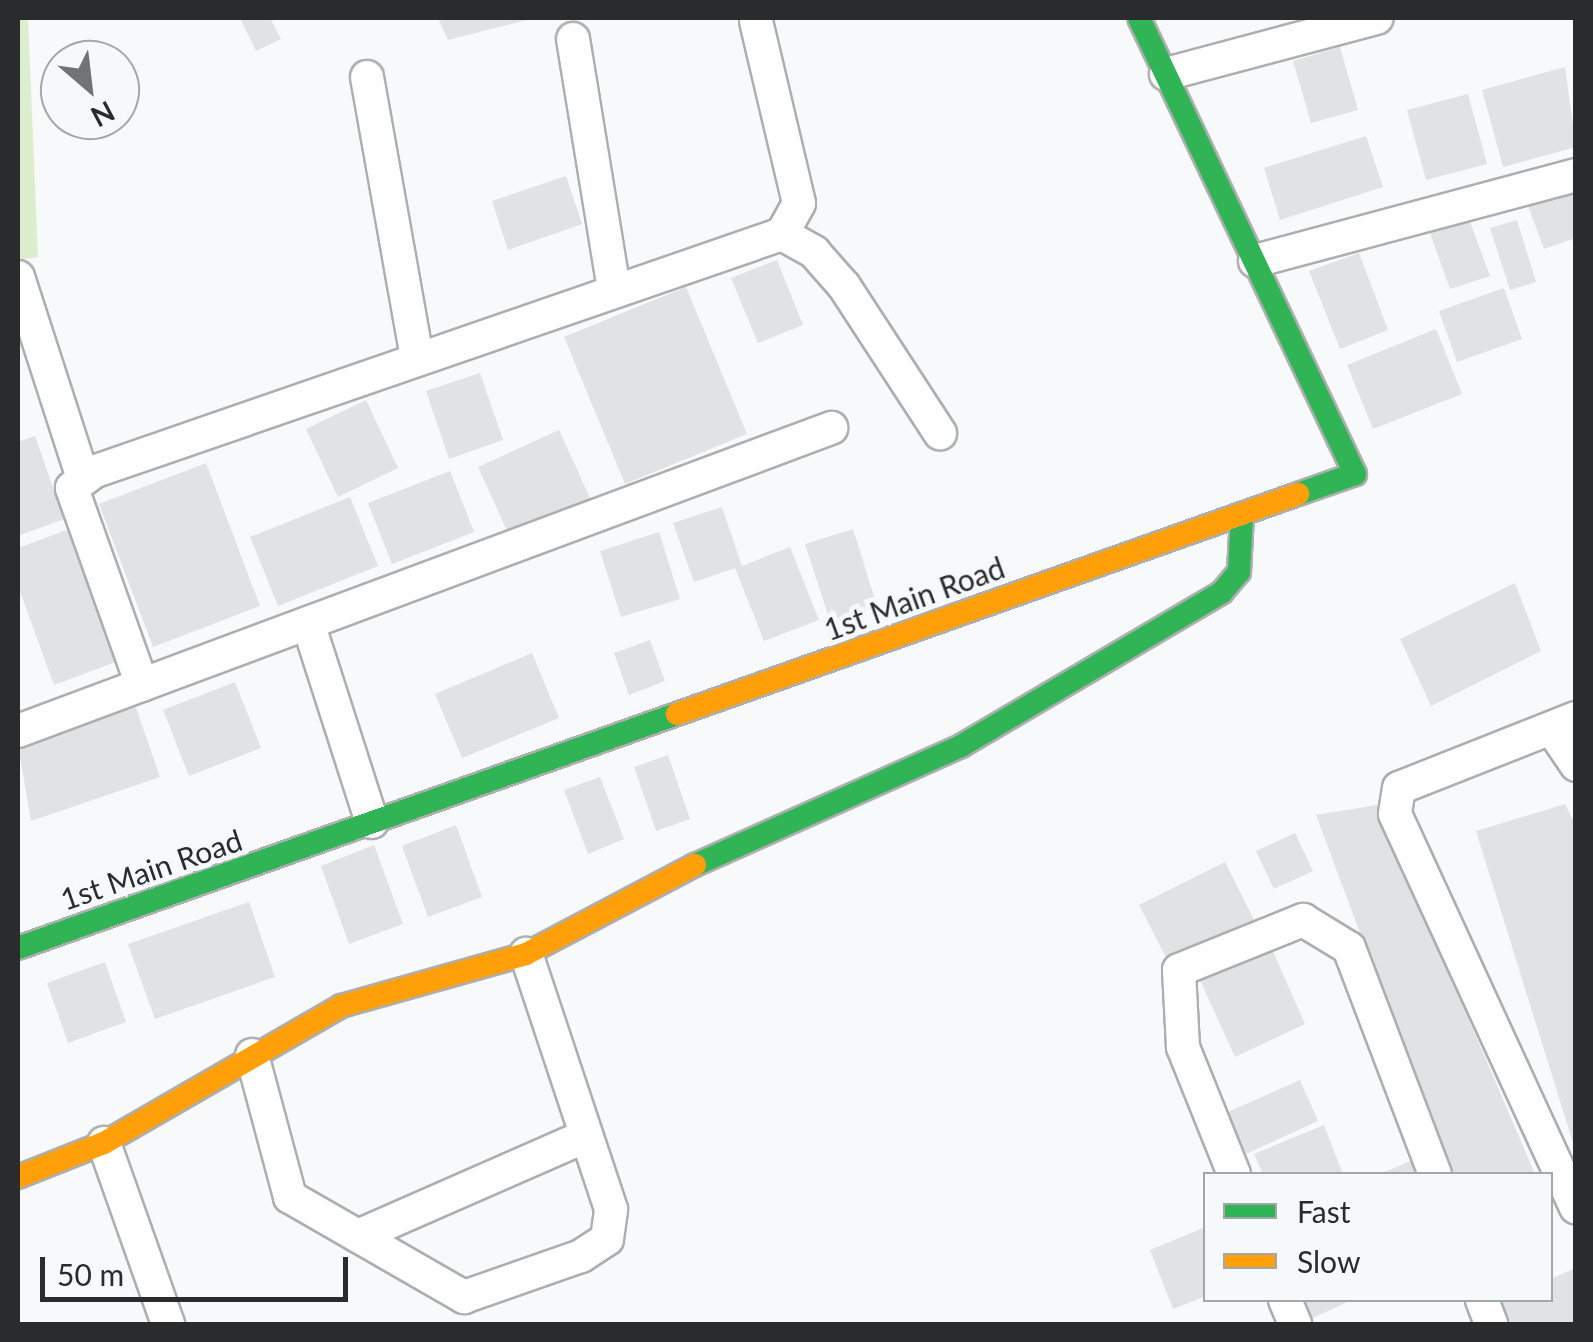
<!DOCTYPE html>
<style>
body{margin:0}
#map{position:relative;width:1593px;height:1342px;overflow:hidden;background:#f7f9fb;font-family:Lato,sans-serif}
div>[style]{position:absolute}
.green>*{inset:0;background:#ddedd0}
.building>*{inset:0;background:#e0e2e3}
.roads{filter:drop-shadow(2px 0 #acaeaf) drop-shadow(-2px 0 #acaeaf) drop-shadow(0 2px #acaeaf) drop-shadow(0 -2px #acaeaf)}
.street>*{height:32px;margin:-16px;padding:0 16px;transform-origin:16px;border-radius:16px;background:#fefefe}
.fast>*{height:22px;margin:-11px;padding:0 11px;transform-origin:11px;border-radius:11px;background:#30b455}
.slow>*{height:22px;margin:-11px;padding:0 11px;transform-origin:11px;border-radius:11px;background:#ff9f0a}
span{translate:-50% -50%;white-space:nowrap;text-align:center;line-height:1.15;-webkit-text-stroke:10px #f6f9fc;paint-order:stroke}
.street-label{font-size:30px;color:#2a2b2d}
.frame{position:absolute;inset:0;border:20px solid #2a2b2d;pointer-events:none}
.legend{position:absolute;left:1203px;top:1172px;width:350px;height:130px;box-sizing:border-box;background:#f6f9fc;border:2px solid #a4a7a9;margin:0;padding:12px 18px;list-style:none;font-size:30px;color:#2a2b2d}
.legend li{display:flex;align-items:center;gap:20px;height:50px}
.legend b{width:50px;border:2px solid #a4a7a9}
.north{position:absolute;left:40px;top:40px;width:100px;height:100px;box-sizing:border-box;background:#f6f9fc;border:2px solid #a4a7a9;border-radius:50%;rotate:152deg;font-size:28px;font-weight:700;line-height:40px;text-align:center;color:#2a2b2d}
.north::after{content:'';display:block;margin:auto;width:35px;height:45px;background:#727375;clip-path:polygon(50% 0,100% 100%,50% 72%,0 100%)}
.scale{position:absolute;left:40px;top:1257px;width:308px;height:45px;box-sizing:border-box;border:5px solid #2a2b2d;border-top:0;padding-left:12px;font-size:30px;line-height:35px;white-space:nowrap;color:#2a2b2d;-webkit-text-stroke:8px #f6f9fc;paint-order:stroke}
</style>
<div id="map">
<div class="green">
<i style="clip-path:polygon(18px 18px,28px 18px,38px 257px,18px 260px)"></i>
</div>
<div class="building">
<i style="clip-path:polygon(240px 18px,270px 18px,281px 39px,256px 51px)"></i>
<i style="clip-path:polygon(438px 18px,530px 18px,531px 19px,448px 40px)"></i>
<i style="clip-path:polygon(1340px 47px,1358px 110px,1311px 123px,1293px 61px)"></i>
<i style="clip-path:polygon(1565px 67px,1576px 147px,1503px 167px,1482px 90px)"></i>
<i style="clip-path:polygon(1468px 94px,1487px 164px,1426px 180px,1407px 110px)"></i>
<i style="clip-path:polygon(1366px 136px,1383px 187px,1280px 220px,1264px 168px)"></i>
<i style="clip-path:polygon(566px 176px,582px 224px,508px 250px,492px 201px)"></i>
<i style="clip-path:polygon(1573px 189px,1576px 238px,1544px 249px,1528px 206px)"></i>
<i style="clip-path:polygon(1469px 219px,1490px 276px,1450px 289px,1430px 233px)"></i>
<i style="clip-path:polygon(1517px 220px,1536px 282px,1510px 290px,1490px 228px)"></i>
<i style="clip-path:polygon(1359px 253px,1388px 330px,1340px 349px,1309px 271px)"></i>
<i style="clip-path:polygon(777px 260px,803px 325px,758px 343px,731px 278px)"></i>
<i style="clip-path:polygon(686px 287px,747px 434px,625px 484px,564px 337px)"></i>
<i style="clip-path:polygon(1504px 288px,1522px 339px,1457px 362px,1439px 311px)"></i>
<i style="clip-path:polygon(1436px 329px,1462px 394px,1373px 429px,1347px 365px)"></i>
<i style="clip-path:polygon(480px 373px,503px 440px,449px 459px,426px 391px)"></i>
<i style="clip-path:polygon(366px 400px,398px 468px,338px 497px,306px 429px)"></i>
<i style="clip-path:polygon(559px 430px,591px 500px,510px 537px,478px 467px)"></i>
<i style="clip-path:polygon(35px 436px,64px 519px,18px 536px,18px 442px)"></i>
<i style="clip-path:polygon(206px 463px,260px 606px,153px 647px,99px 504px)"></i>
<i style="clip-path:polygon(450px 471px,474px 532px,392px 564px,368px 503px)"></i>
<i style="clip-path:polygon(350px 497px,378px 566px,278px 606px,250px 537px)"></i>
<i style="clip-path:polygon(722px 507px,742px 566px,790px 547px,819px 620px,764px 641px,735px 568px,694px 582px,673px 523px)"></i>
<i style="clip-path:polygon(72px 528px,121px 660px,54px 685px,18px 586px,18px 548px)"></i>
<i style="clip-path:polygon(853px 529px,877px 606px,830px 621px,805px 544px)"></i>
<i style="clip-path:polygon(659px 532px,680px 599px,621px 617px,600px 551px)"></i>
<i style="clip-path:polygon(1515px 583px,1541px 651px,1431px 706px,1400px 639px)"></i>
<i style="clip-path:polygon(650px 640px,665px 681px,629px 695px,614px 653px)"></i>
<i style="clip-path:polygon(532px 653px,559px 718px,462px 758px,435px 694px)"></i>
<i style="clip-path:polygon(235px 682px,261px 748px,189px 776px,163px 710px)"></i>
<i style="clip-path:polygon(135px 705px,160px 777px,31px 821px,18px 745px)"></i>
<i style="clip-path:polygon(668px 755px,690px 819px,656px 831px,634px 767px)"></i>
<i style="clip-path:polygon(600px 777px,624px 839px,588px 854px,564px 790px)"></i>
<i style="clip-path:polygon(1565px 804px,1576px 826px,1575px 1149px,1476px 831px)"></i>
<i style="clip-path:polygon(1377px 805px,1535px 1174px,1450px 1174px,1316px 815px)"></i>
<i style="clip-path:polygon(456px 825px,482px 897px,428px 917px,402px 846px)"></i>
<i style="clip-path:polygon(1295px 833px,1313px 871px,1274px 889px,1256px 851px)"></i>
<i style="clip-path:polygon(374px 845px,403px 924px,349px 944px,321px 866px)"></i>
<i style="clip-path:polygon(1225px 862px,1257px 926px,1172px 969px,1139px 905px)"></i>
<i style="clip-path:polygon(249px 902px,275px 977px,155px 1019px,128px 944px)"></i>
<i style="clip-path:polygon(1271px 947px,1305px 1024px,1235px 1057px,1200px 980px)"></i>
<i style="clip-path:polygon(105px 962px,126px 1022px,68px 1043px,47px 983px)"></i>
<i style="clip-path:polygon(1300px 1080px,1318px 1121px,1246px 1154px,1228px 1112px)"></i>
<i style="clip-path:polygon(1324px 1125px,1342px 1172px,1263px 1174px,1254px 1154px)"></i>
<i style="clip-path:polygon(1412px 1160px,1419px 1174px,1381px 1174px)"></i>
<i style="clip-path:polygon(1206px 1227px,1206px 1296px,1173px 1309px,1150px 1250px)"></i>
<i style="clip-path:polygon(1576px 1268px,1576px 1324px,1511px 1324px,1501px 1301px,1550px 1300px,1550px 1279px)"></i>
<i style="clip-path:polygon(1292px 1300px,1352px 1300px,1302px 1323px)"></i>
</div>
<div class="roads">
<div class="street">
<i style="left:573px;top:39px;width:253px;rotate:80.7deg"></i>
<i style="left:1166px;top:74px;width:218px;rotate:-14.9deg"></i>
<i style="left:367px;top:77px;width:285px;rotate:79.9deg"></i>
<i style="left:782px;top:234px;width:37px;rotate:29deg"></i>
<i style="left:814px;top:252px;width:45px;rotate:48.6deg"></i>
<i style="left:844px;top:286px;width:176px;rotate:56.9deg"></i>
<i style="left:1255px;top:261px;width:332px;rotate:-15deg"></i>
<i style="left:18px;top:277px;width:211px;rotate:72.1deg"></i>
<i style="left:308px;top:623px;width:209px;rotate:72.2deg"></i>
<i style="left:142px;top:685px;width:209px;rotate:-109.6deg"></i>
<i style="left:72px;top:488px;width:26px;rotate:-37deg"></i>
<i style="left:93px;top:472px;width:729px;rotate:-19.06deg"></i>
<i style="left:782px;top:234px;width:35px;rotate:-61deg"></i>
<i style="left:799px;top:203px;width:187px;rotate:-103.3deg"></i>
<i style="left:1576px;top:718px;width:190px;rotate:158.4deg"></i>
<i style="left:1399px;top:788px;width:26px;rotate:99deg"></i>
<i style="left:1395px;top:814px;width:433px;rotate:65.3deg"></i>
<i style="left:18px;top:731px;width:868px;rotate:-20.44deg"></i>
<i style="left:1554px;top:732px;width:40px;rotate:56deg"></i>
<i style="left:252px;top:1055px;width:147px;rotate:75deg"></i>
<i style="left:290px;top:1197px;width:201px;rotate:29.9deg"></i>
<i style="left:464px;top:1297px;width:124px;rotate:-19.3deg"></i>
<i style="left:581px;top:1256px;width:31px;rotate:-33deg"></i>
<i style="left:607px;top:1239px;width:30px;rotate:-82deg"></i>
<i style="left:611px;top:1209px;width:269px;rotate:-108.4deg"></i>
<i style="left:104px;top:1143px;width:192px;rotate:70.5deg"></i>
<i style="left:1234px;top:1174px;width:137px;rotate:-111.9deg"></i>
<i style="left:1183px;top:1047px;width:77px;rotate:-93deg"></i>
<i style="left:1179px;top:970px;width:134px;rotate:-22deg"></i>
<i style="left:1303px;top:920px;width:54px;rotate:31.3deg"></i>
<i style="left:1349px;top:948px;width:242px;rotate:69.2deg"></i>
<i style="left:358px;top:1236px;width:249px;rotate:-23.7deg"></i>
<i style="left:1285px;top:1300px;width:26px;rotate:67deg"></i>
<i style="left:1482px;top:1300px;width:26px;rotate:69deg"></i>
</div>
<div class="fast">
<i style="left:1139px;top:18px;width:505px;rotate:64.65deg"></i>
<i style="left:1355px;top:474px;width:60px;rotate:160.7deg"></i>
<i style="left:695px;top:865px;width:291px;rotate:-24.1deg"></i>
<i style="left:961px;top:746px;width:303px;rotate:-30.5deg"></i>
<i style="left:1222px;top:592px;width:26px;rotate:-50deg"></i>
<i style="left:1239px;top:572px;width:58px;rotate:-87deg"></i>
<i style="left:18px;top:948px;width:699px;rotate:-19.55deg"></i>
</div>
<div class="slow">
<i style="left:677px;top:714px;width:659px;rotate:-19.51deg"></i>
<i style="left:18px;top:1177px;width:92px;rotate:-21.6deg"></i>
<i style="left:104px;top:1143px;width:274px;rotate:-30deg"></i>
<i style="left:341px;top:1006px;width:192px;rotate:-15.7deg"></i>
<i style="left:526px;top:954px;width:191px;rotate:-27.8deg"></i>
</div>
</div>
<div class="street-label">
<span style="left:914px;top:598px;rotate:-20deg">1st Main Road</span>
<span style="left:151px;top:869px;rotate:-19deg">1st Main Road</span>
</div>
<div class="frame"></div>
<ul class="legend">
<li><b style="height:12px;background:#30b455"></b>Fast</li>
<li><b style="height:12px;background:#ff9f0a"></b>Slow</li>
</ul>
<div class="north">N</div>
<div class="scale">50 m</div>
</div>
